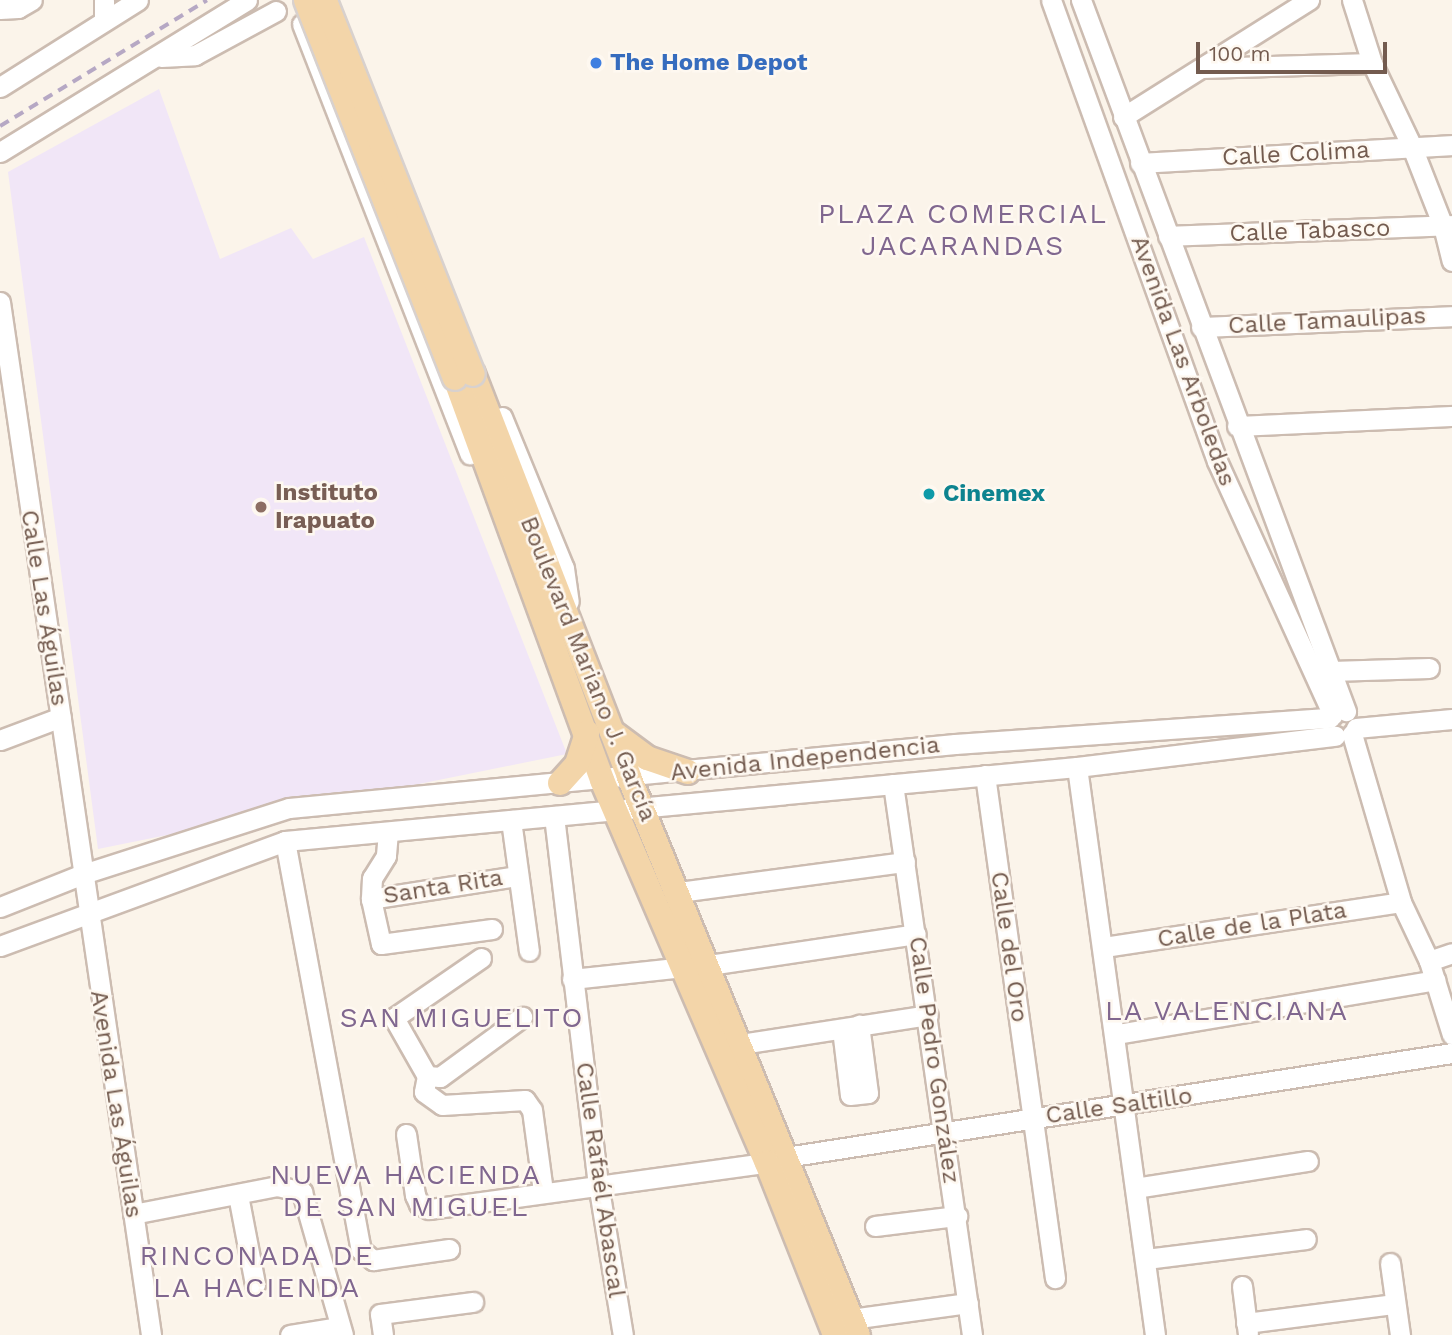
<!DOCTYPE html>
<meta charset="utf-8">
<style>
body{margin:0}
#map{position:relative;width:1452px;height:1335px;overflow:hidden;background:#fbf4ea;font-family:"Work Sans",sans-serif}
div>[style]{position:absolute}
.education>*{inset:0;background:#f1e6f7}
.roads{filter:drop-shadow(2px 0 #ccbcb1) drop-shadow(-2px 0 #ccbcb1) drop-shadow(0 2px #ccbcb1) drop-shadow(0 -2px #ccbcb1)}
.minor>*{height:19px;margin:-9.5px;padding:0 9.5px;transform-origin:9.5px;border-radius:9.5px;background:#fff}
.major>*{height:24px;margin:-12px;padding:0 12px;transform-origin:12px;border-radius:12px;background:#f3d5a9}
.rail>*{height:3.5px;margin-top:-1.75px;transform-origin:0;background:repeating-linear-gradient(90deg,#b6a8c4 0 10px,transparent 0 17px)}
.bridges{filter:drop-shadow(2px 0 #d8d1ce) drop-shadow(-2px 0 #d8d1ce) drop-shadow(0 2px #d8d1ce) drop-shadow(0 -2px #d8d1ce)}
.major-bridge>*{height:24px;margin:-12px;padding:0 12px;transform-origin:12px;border-radius:12px;background:#f3d5a9}
.dots>*{width:19px;height:19px;translate:-50% -50%;box-sizing:border-box;border:4px solid #fef8f0;border-radius:50%}
span{translate:-50% -50%;white-space:nowrap;text-align:center;line-height:1.15;-webkit-text-stroke:5px #fef8f0;paint-order:stroke}
.shop-label{font-size:24px;color:#366cbe;font-weight:700}
.left{translate:0 -50%;text-align:left}
.street-label{font-size:24px;color:#735b4f}
.education-label{font-size:24px;color:#785e54;font-weight:700}
.culture-label{font-size:24px;color:#0d838f;font-weight:700}
.quarter-label{font-size:28px;color:#80678f;letter-spacing:2px}
.scale{position:absolute;left:1196px;top:42px;width:191px;height:32px;box-sizing:border-box;border:4px solid #735b4f;border-top:0;padding-left:9px;font-size:21px;line-height:24px;white-space:nowrap;color:#735b4f;-webkit-text-stroke:5px #fef8f0;paint-order:stroke}
</style>
<div id="map">
<div class="education">
<i style="clip-path:polygon(159px 89px,220px 259px,291px 228px,313px 259px,364px 237px,567px 754px,98px 849px,8px 172px)"></i>
</div>
<div class="roads">
<div class="minor">
<i style="left:1051px;top:0;width:490px;rotate:70.2deg"></i>
<i style="left:1217px;top:461px;width:279px;rotate:65.5deg"></i>
<i style="left:1081px;top:0;width:759px;rotate:69.56deg"></i>
<i style="left:1352px;top:0;width:66px;rotate:72.4deg"></i>
<i style="left:1372px;top:63px;width:93px;rotate:64.5deg"></i>
<i style="left:1412px;top:147px;width:85px;rotate:68.6deg"></i>
<i style="left:1443px;top:226px;width:36px;rotate:76deg"></i>
<i style="left:0;top:9px;width:18px;rotate:-3deg"></i>
<i style="left:18px;top:8px;width:16px;rotate:-30deg"></i>
<i style="left:104px;top:21px;width:21px;rotate:-90deg"></i>
<i style="left:302px;top:24px;width:462px;rotate:68.7deg"></i>
<i style="left:161px;top:57px;width:34px;rotate:-3deg"></i>
<i style="left:195px;top:55px;width:92px;rotate:-28.5deg"></i>
<i style="left:1202px;top:68px;width:170px;rotate:-1.7deg"></i>
<i style="left:0;top:87px;width:163px;rotate:-32.2deg"></i>
<i style="left:1123px;top:117px;width:220px;rotate:-32.2deg"></i>
<i style="left:0;top:152px;width:290px;rotate:-31.6deg"></i>
<i style="left:1140px;top:163px;width:313px;rotate:-3.3deg"></i>
<i style="left:1168px;top:236px;width:284px;rotate:-2.2deg"></i>
<i style="left:0;top:302px;width:1044px;rotate:81.68deg"></i>
<i style="left:1201px;top:327px;width:251px;rotate:-2.5deg"></i>
<i style="left:502px;top:417px;width:163px;rotate:67.7deg"></i>
<i style="left:564px;top:568px;width:34px;rotate:82deg"></i>
<i style="left:1237px;top:426px;width:215px;rotate:-2.7deg"></i>
<i style="left:1331px;top:671px;width:98px;rotate:-1.8deg"></i>
<i style="left:1356px;top:728px;width:96px;rotate:-5.4deg"></i>
<i style="left:1352px;top:734px;width:175px;rotate:73.7deg"></i>
<i style="left:1401px;top:902px;width:65px;rotate:64.6deg"></i>
<i style="left:1429px;top:961px;width:77px;rotate:72.7deg"></i>
<i style="left:0;top:740px;width:65px;rotate:-20.7deg"></i>
<i style="left:1077px;top:767px;width:573px;rotate:82.18deg"></i>
<i style="left:985px;top:775px;width:508px;rotate:82.08deg"></i>
<i style="left:893px;top:784px;width:557px;rotate:81.84deg"></i>
<i style="left:554px;top:816px;width:370px;rotate:83.2deg"></i>
<i style="left:598px;top:1183px;width:154px;rotate:80.7deg"></i>
<i style="left:511px;top:820px;width:132px;rotate:82.2deg"></i>
<i style="left:388px;top:832px;width:24px;rotate:95deg"></i>
<i style="left:386px;top:856px;width:26px;rotate:122deg"></i>
<i style="left:372px;top:878px;width:21px;rotate:93deg"></i>
<i style="left:371px;top:899px;width:46px;rotate:77.5deg"></i>
<i style="left:381px;top:944px;width:112px;rotate:-7.7deg"></i>
<i style="left:285px;top:841px;width:416px;rotate:79.5deg"></i>
<i style="left:361px;top:1250px;width:16px;rotate:40deg"></i>
<i style="left:373px;top:1260px;width:77px;rotate:-8.2deg"></i>
<i style="left:679px;top:892px;width:228px;rotate:-7.6deg"></i>
<i style="left:371px;top:899px;width:147px;rotate:-9deg"></i>
<i style="left:0;top:907px;width:89px;rotate:-21.7deg"></i>
<i style="left:83px;top:874px;width:216px;rotate:-17.8deg"></i>
<i style="left:289px;top:808px;width:669px;rotate:-5.49deg"></i>
<i style="left:955px;top:744px;width:376px;rotate:-4deg"></i>
<i style="left:0;top:946px;width:304px;rotate:-20.2deg"></i>
<i style="left:285px;top:841px;width:795px;rotate:-5.34deg"></i>
<i style="left:1077px;top:767px;width:260px;rotate:-6.9deg"></i>
<i style="left:1104px;top:947px;width:300px;rotate:-8.6deg"></i>
<i style="left:481px;top:958px;width:106px;rotate:145.4deg"></i>
<i style="left:394px;top:1018px;width:67px;rotate:60.4deg"></i>
<i style="left:427px;top:1076px;width:13px;rotate:4deg"></i>
<i style="left:440px;top:1077px;width:102px;rotate:-36.2deg"></i>
<i style="left:1429px;top:961px;width:24px;rotate:-19deg"></i>
<i style="left:709px;top:965px;width:209px;rotate:-8.5deg"></i>
<i style="left:572px;top:979px;width:114px;rotate:-6.1deg"></i>
<i style="left:842px;top:1029px;width:66px;rotate:83.1deg"></i>
<i style="left:850px;top:1095px;width:18px;rotate:-6deg"></i>
<i style="left:868px;top:1093px;width:69px;rotate:-97.5deg"></i>
<i style="left:1117px;top:1034px;width:323px;rotate:-9.6deg"></i>
<i style="left:741px;top:1044px;width:189px;rotate:-8.8deg"></i>
<i style="left:427px;top:1076px;width:16px;rotate:101deg"></i>
<i style="left:424px;top:1092px;width:22px;rotate:36deg"></i>
<i style="left:442px;top:1105px;width:83px;rotate:-3.4deg"></i>
<i style="left:525px;top:1100px;width:12px;rotate:55deg"></i>
<i style="left:532px;top:1110px;width:82px;rotate:82.3deg"></i>
<i style="left:406px;top:1134px;width:62px;rotate:81.6deg"></i>
<i style="left:415px;top:1195px;width:10px;rotate:66deg"></i>
<i style="left:419px;top:1204px;width:11px;rotate:27deg"></i>
<i style="left:429px;top:1209px;width:341px;rotate:-7.8deg"></i>
<i style="left:786px;top:1157px;width:674px;rotate:-8.88deg"></i>
<i style="left:1135px;top:1188px;width:175px;rotate:-8.9deg"></i>
<i style="left:238px;top:1195px;width:91px;rotate:79.2deg"></i>
<i style="left:133px;top:1214px;width:147px;rotate:-11deg"></i>
<i style="left:277px;top:1186px;width:26px;rotate:13deg"></i>
<i style="left:302px;top:1192px;width:149px;rotate:74deg"></i>
<i style="left:875px;top:1226px;width:83px;rotate:-7deg"></i>
<i style="left:1146px;top:1259px;width:161px;rotate:-7.1deg"></i>
<i style="left:1390px;top:1263px;width:73px;rotate:82.1deg"></i>
<i style="left:1242px;top:1286px;width:48px;rotate:82.9deg"></i>
<i style="left:851px;top:1319px;width:118px;rotate:-7.8deg"></i>
<i style="left:1246px;top:1323px;width:150px;rotate:-7.3deg"></i>
<i style="left:290px;top:1335px;width:50px;rotate:-9.3deg"></i>
<i style="left:383px;top:1335px;width:21px;rotate:-98deg"></i>
<i style="left:380px;top:1314px;width:94px;rotate:-7.4deg"></i>
</div>
<div class="major">
<i style="left:473px;top:374px;width:432px;rotate:68.8deg"></i>
<i style="left:629px;top:777px;width:603px;rotate:67.69deg"></i>
<i style="left:455px;top:378px;width:428px;rotate:69.9deg"></i>
<i style="left:602px;top:780px;width:417px;rotate:66.7deg"></i>
<i style="left:767px;top:1163px;width:185px;rotate:68.4deg"></i>
<i style="left:612px;top:732px;width:44px;rotate:36.6deg"></i>
<i style="left:647px;top:758px;width:43px;rotate:18.9deg"></i>
<i style="left:560px;top:783px;width:25px;rotate:-48deg"></i>
<i style="left:577px;top:764px;width:33px;rotate:-72deg"></i>
</div>
</div>
<div class="rail">
<i style="left:0;top:126px;width:242px;rotate:-31.3deg"></i>
</div>
<div class="bridges">
<div class="major-bridge">
<i style="left:306px;top:0;width:406px;rotate:68.5deg"></i>
<i style="left:325px;top:1px;width:401px;rotate:68.4deg"></i>
</div>
</div>
<div class="dots">
<i style="left:596px;top:63px;background:#3f7fe0"></i>
<i style="left:929px;top:494px;background:#0f9aa8"></i>
<i style="left:261px;top:507px;background:#8d6e63"></i>
</div>
<div class="shop-label">
<span class="left" style="left:610px;top:63px">The Home Depot</span>
</div>
<div class="street-label">
<span style="left:1296px;top:154px;rotate:-3deg">Calle Colima</span>
<span style="left:1310px;top:231px;rotate:-2deg">Calle Tabasco</span>
<span style="left:1327px;top:321px;rotate:-3deg">Calle Tamaulipas</span>
<span style="left:1183px;top:361px;rotate:70deg">Avenida Las Arboledas</span>
<span style="left:44px;top:608px;rotate:81deg">Calle Las Águilas</span>
<span style="left:588px;top:669px;rotate:68deg">Boulevard Mariano J. García</span>
<span style="left:805px;top:759px;rotate:-6deg">Avenida Independencia</span>
<span style="left:443px;top:887px;rotate:-9deg">Santa Rita</span>
<span style="left:1252px;top:925px;rotate:-9deg">Calle de la Plata</span>
<span style="left:1009px;top:947px;rotate:82deg">Calle del Oro</span>
<span style="left:934px;top:1060px;rotate:82deg">Calle Pedro González</span>
<span style="left:116px;top:1104px;rotate:81deg">Avenida Las Águilas</span>
<span style="left:1119px;top:1106px;rotate:-8deg">Calle Saltillo</span>
<span style="left:600px;top:1180px;rotate:82deg">Calle Rafaél Abascal</span>
</div>
<div class="education-label">
<span class="left" style="left:275px;top:507px">Instituto<br>Irapuato</span>
</div>
<div class="culture-label">
<span class="left" style="left:943px;top:494px">Cinemex</span>
</div>
<div class="quarter-label">
<span style="left:963px;top:230px">PLAZA COMERCIAL<br>JACARANDAS</span>
<span style="left:1227px;top:1011px">LA VALENCIANA</span>
<span style="left:462px;top:1018px">SAN MIGUELITO</span>
<span style="left:406px;top:1191px">NUEVA HACIENDA<br>DE SAN MIGUEL</span>
<span style="left:257px;top:1272px">RINCONADA DE<br>LA HACIENDA</span>
</div>
<div class="scale">100 m</div>
</div>
